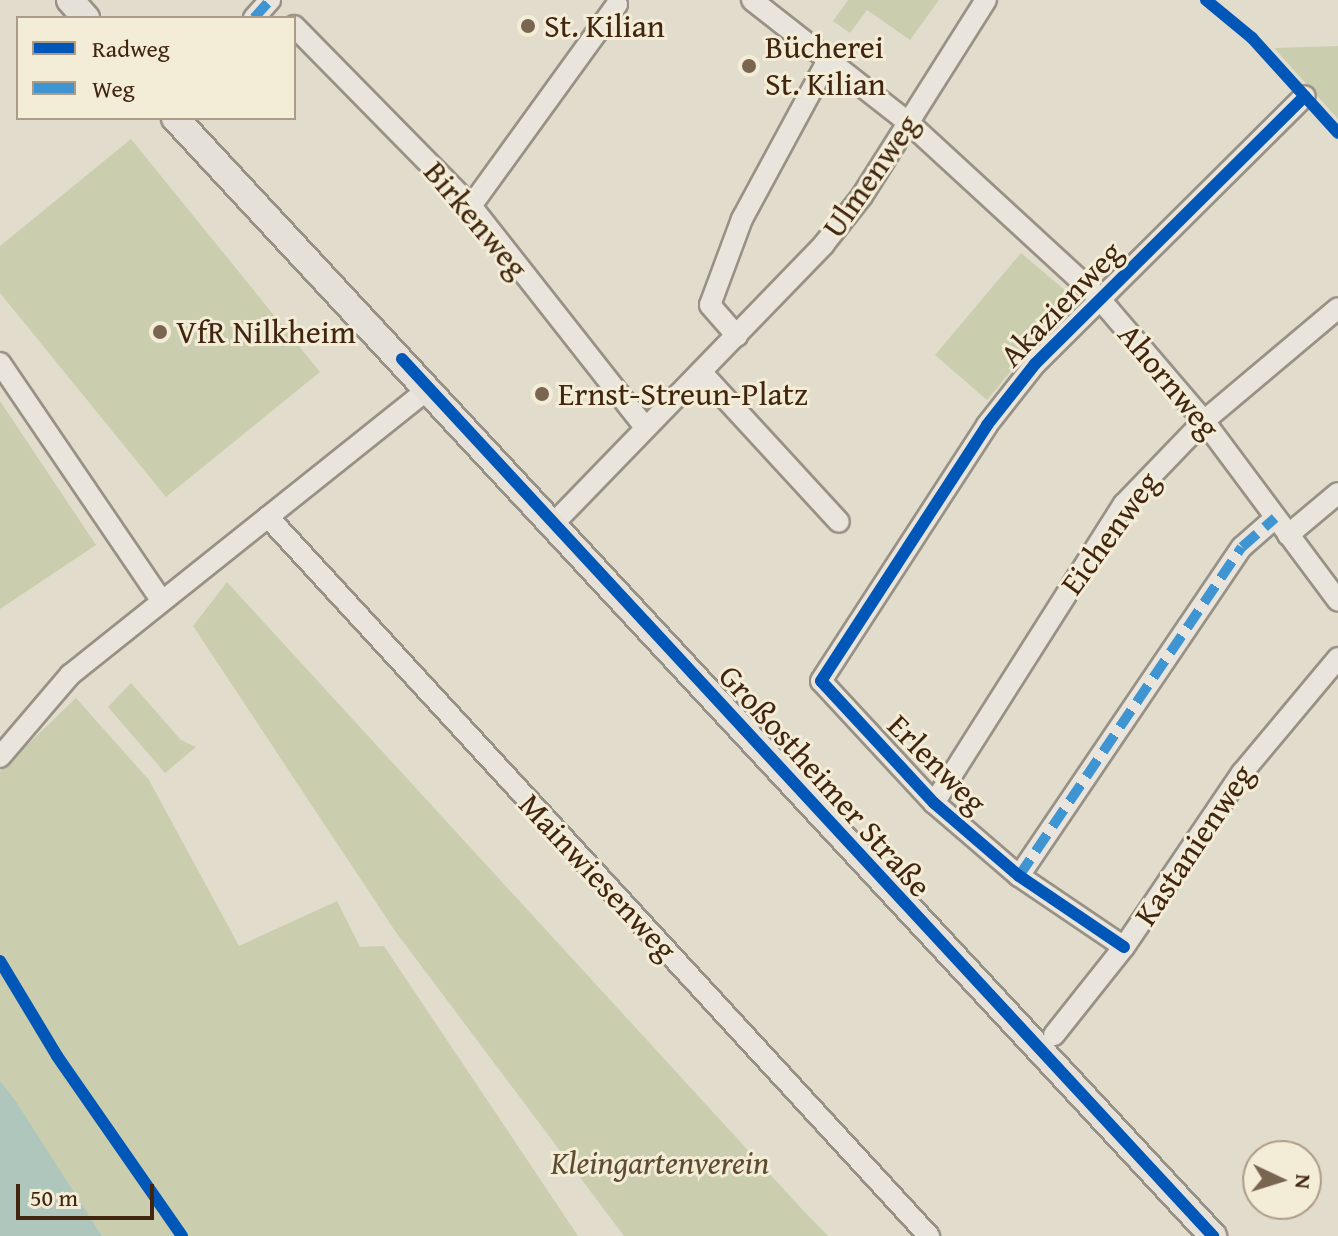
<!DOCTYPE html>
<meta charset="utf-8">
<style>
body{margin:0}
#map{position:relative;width:1338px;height:1236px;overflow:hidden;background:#e2dccc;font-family:"Gentium Book Plus",serif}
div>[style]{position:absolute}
.green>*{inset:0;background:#caceae}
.water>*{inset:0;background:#afc6bd}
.roads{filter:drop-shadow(2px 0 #989185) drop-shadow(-2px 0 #989185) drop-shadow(0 2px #989185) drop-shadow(0 -2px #989185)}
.minor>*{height:20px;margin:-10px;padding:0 10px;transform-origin:10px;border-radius:10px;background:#e9e5dd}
.major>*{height:26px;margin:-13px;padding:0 13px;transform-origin:13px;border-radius:13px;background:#e5e1d8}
.quiet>*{height:10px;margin-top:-5px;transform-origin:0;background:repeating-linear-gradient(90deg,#3f95d2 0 20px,transparent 0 30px)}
.cycleway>*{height:12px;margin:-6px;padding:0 6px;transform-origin:6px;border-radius:6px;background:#0057b8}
.dots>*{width:22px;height:22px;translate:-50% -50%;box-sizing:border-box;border:4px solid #f3ecd7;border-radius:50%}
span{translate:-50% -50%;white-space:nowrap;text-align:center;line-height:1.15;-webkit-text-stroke:6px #f3ecd7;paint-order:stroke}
.poi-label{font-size:32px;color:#41250e}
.left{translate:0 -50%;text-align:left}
.street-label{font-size:32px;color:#41250e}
.park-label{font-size:32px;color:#5e4c30;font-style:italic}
.legend{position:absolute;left:16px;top:16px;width:280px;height:104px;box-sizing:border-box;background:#f3ecd7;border:2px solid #ac9c87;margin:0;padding:10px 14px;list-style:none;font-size:24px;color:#41250e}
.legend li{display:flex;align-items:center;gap:16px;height:40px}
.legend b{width:40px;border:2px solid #ac9c87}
.north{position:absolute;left:1242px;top:1140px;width:80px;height:80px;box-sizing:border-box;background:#f3ecd7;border:2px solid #ac9c87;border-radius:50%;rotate:94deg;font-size:22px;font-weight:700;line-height:32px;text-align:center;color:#41250e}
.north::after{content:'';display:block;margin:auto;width:28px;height:36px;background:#796550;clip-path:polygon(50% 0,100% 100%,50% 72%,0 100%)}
.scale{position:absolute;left:16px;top:1184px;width:138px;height:36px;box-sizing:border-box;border:4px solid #41250e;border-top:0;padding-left:10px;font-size:24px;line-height:28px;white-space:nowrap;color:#41250e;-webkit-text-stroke:6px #f3ecd7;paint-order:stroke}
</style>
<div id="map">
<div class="green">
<i style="clip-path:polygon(848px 0,939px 0,910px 40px,867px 10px,850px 33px,833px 21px)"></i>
<i style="clip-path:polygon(1338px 46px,1338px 119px,1274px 48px)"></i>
<i style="clip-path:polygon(131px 139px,320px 372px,166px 497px,0 293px,0 246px)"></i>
<i style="clip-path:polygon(1021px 253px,1073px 297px,987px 400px,935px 355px)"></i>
<i style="clip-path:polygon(0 401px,96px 545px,0 609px)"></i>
<i style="clip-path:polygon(227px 582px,800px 1207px,828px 1236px,624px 1236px,395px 931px,193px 626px)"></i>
<i style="clip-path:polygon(131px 683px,181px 740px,196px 747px,165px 773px,108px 707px)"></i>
<i style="clip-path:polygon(76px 698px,149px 780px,239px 946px,337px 901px,360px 947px,384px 946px,578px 1236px,102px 1236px,0 1081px,0 771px)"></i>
</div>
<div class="water">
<i style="clip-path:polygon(0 1081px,15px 1100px,102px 1236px,0 1236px)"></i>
</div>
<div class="roads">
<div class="minor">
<i style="left:752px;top:0;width:201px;rotate:38.1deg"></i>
<i style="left:910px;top:124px;width:257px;rotate:42.6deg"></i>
<i style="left:1099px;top:298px;width:162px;rotate:49.5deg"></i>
<i style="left:1204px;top:421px;width:224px;rotate:53.3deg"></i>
<i style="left:254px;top:18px;width:24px;rotate:-48deg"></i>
<i style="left:294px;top:26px;width:252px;rotate:45.5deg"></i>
<i style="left:471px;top:206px;width:280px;rotate:51.8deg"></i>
<i style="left:471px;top:206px;width:249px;rotate:-54.1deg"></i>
<i style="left:737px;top:336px;width:41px;rotate:-131.1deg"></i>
<i style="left:710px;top:305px;width:92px;rotate:-69.6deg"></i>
<i style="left:742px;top:219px;width:185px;rotate:-61.6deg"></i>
<i style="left:0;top:363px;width:287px;rotate:55.8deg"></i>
<i style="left:702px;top:373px;width:202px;rotate:47.4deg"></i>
<i style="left:268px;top:517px;width:977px;rotate:47.41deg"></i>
<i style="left:554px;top:523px;width:388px;rotate:-45.9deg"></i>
<i style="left:824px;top:244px;width:61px;rotate:-51.6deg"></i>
<i style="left:862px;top:196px;width:232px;rotate:-57.7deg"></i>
<i style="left:1288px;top:535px;width:65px;rotate:-40deg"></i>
<i style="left:0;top:757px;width:108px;rotate:-49.5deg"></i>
<i style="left:70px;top:675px;width:458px;rotate:-38.6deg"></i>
<i style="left:934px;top:803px;width:354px;rotate:-57.6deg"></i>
<i style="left:1124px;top:504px;width:115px;rotate:-46.1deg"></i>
<i style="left:1204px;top:421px;width:175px;rotate:-40.1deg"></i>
<i style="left:1019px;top:876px;width:397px;rotate:-55.9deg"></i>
<i style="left:1242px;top:547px;width:44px;rotate:-41.3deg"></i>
<i style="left:1124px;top:947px;width:127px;rotate:-145.9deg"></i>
<i style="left:1019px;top:876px;width:112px;rotate:-139.3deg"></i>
<i style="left:934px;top:803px;width:166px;rotate:-132.8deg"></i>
<i style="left:821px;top:681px;width:305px;rotate:-57deg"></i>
<i style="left:987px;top:425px;width:78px;rotate:-51.8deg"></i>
<i style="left:1035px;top:364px;width:380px;rotate:-44.8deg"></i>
<i style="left:1054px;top:1035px;width:112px;rotate:-51.5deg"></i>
<i style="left:1124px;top:947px;width:210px;rotate:-55.9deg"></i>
<i style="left:1242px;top:773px;width:150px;rotate:-50.1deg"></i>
</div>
<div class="major">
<i style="left:70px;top:0;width:24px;rotate:48deg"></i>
<i style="left:175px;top:118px;width:1526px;rotate:47.13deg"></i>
</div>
</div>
<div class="quiet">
<i style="left:254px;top:18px;width:24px;rotate:-48deg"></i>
<i style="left:1019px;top:876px;width:397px;rotate:-55.9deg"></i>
<i style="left:1242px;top:547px;width:44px;rotate:-41.3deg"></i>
</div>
<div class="cycleway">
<i style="left:1206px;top:0;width:60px;rotate:39.6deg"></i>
<i style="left:1252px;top:38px;width:128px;rotate:47.8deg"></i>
<i style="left:402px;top:359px;width:1195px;rotate:47.24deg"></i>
<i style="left:1124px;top:947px;width:127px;rotate:-145.9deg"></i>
<i style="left:1019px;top:876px;width:112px;rotate:-139.3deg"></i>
<i style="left:934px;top:803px;width:166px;rotate:-132.8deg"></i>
<i style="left:821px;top:681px;width:305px;rotate:-57deg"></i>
<i style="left:987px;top:425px;width:78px;rotate:-51.8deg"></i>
<i style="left:1035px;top:364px;width:380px;rotate:-44.8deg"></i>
<i style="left:0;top:961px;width:111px;rotate:59deg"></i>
<i style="left:57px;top:1056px;width:219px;rotate:55.2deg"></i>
</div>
<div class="dots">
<i style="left:528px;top:26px;background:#796550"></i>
<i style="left:749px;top:66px;background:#796550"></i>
<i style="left:160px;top:332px;background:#796550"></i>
<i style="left:542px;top:394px;background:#796550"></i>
</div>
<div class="poi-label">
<span class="left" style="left:544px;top:26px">St. Kilian</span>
<span class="left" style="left:765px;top:66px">Bücherei<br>St. Kilian</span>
<span class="left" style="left:176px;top:332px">VfR Nilkheim</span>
<span class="left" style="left:558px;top:394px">Ernst-Streun-Platz</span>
</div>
<div class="street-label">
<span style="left:871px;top:176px;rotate:-55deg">Ulmenweg</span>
<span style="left:476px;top:220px;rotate:50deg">Birkenweg</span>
<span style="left:1061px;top:304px;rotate:-46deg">Akazienweg</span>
<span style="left:1169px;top:381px;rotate:50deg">Ahornweg</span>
<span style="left:1110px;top:533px;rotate:-54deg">Eichenweg</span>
<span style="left:937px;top:764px;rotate:45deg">Erlenweg</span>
<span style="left:825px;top:781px;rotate:48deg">Großostheimer Straße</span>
<span style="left:1194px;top:845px;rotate:-56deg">Kastanienweg</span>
<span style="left:598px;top:877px;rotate:47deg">Mainwiesenweg</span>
</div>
<div class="park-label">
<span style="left:660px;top:1163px">Kleingartenverein</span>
</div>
<ul class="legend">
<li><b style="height:10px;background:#0057b8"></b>Radweg</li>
<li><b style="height:10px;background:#3f95d2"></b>Weg</li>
</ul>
<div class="north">N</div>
<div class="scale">50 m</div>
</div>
